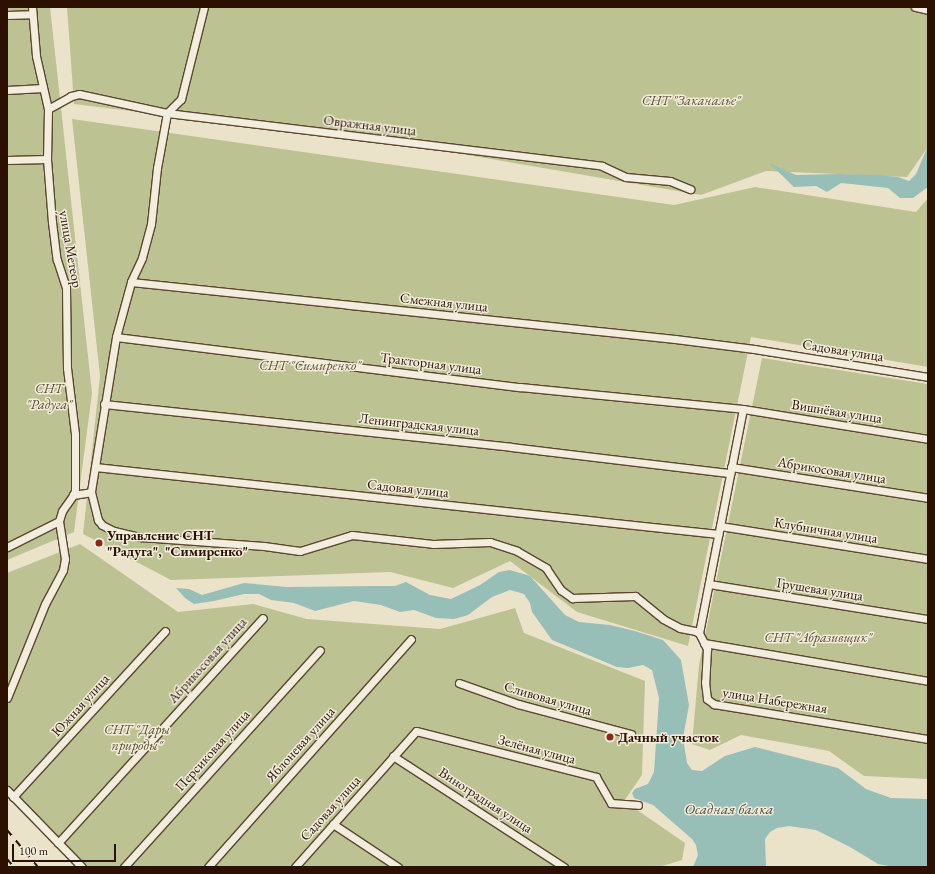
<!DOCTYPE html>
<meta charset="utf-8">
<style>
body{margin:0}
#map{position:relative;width:935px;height:874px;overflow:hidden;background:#ebe3c9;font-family:"EB Garamond",serif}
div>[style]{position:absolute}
.green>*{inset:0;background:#bdc293}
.water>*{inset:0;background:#98beb8}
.roads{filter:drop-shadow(1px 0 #5c4632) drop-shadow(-1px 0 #5c4632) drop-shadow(0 1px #5c4632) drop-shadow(0 -1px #5c4632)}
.minor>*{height:7px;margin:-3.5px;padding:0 3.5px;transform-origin:3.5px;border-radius:3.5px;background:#f2eddc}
.rail>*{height:2px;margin-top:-1px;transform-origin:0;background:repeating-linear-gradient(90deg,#2c1100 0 7px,transparent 0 14px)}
.dots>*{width:11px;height:11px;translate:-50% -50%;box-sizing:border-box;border:2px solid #f2eddc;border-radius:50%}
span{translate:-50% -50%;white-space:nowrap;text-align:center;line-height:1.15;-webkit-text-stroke:3px #f2eddc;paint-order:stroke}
.park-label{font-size:14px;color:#5f4f33;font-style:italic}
.street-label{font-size:14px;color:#2c1100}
.poi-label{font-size:14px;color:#2c1100;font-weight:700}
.left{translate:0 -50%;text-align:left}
.water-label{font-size:15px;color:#524e40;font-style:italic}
.frame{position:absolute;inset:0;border:8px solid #2c1100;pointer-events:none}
.scale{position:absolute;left:12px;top:844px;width:104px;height:18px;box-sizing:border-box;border:2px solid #2c1100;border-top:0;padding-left:5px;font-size:12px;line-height:14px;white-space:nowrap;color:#2c1100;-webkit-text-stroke:3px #f2eddc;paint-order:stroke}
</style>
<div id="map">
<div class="green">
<i style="clip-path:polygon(7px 7px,50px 7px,92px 393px,74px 532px,7px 560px)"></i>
<i style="clip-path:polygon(67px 7px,928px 7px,928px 147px,907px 177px,766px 171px,701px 195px,420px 147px,74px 104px)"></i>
<i style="clip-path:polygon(72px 119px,674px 205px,755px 187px,916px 212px,928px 198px,928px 367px,751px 337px,688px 646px,577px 612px,510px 561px,453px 588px,390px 572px,171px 580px,83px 534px,100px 376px)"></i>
<i style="clip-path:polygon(762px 358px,928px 384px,928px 779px,864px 776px,829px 751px,741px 735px,710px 750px,692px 744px,699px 665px)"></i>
<i style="clip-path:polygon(80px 544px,178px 612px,253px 604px,307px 619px,440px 629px,515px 608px,524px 633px,645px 681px,642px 775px,624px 801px,685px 843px,682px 860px,659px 867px,75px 867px,7px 794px,7px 573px)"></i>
</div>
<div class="water">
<i style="clip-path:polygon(928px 146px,928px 187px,913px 198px,900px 198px,888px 188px,841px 183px,827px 192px,816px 186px,794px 187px,769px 163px,796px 175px,839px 174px,878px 175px,898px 177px,909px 181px,916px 174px)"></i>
<i style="clip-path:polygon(510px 570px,530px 576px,565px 615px,579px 622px,610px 625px,635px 631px,663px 640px,681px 660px,689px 705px,683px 738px,687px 763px,692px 770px,702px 771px,725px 756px,755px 747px,838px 768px,866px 789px,891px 798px,928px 799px,928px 867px,895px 867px,878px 864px,850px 847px,816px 830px,789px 826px,777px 828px,770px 832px,765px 839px,766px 867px,693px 867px,698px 855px,696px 845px,692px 839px,653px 805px,634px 798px,632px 793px,635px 789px,648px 784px,654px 772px,659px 698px,652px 670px,643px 665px,628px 668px,617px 667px,552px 640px,532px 612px,530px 603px,524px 594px,510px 590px,492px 597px,468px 615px,454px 619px,436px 618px,414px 610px,400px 612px,381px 605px,354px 601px,315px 611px,294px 603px,271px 600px,259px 594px,244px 594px,214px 601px,194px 604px,185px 598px,176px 588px,189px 589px,202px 595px,244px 583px,287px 587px,374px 586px,395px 586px,406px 582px,430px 595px,451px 599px,480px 585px,499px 572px)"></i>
</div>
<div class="roads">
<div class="minor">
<i style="left:32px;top:7px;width:49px;rotate:85.3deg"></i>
<i style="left:36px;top:56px;width:54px;rotate:77.2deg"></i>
<i style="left:48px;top:109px;width:50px;rotate:91.1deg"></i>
<i style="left:47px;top:159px;width:63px;rotate:85.5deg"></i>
<i style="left:52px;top:222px;width:38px;rotate:83deg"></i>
<i style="left:57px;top:260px;width:28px;rotate:72deg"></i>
<i style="left:66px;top:287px;width:81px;rotate:89.3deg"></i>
<i style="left:67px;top:368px;width:66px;rotate:83.1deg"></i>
<i style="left:75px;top:434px;width:57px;rotate:90deg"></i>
<i style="left:75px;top:491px;width:4px;rotate:117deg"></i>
<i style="left:204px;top:7px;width:95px;rotate:104deg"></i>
<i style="left:181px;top:99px;width:20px;rotate:135deg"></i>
<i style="left:167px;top:113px;width:56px;rotate:100.3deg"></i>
<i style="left:157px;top:168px;width:56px;rotate:96.1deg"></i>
<i style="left:151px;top:224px;width:35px;rotate:105deg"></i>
<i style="left:142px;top:258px;width:26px;rotate:115deg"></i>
<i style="left:131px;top:282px;width:57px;rotate:105.3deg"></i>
<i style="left:116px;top:337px;width:157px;rotate:99.2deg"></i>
<i style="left:91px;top:492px;width:29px;rotate:76deg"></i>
<i style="left:98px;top:520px;width:6px;rotate:51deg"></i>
<i style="left:102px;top:525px;width:13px;rotate:27deg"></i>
<i style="left:114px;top:531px;width:28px;rotate:13deg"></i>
<i style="left:141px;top:537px;width:123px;rotate:4.2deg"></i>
<i style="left:264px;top:546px;width:36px;rotate:8deg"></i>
<i style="left:300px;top:551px;width:54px;rotate:-17.1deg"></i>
<i style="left:352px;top:535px;width:81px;rotate:6.3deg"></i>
<i style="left:433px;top:544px;width:57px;rotate:-2deg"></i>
<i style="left:490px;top:542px;width:28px;rotate:18deg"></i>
<i style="left:517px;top:551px;width:34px;rotate:30deg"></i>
<i style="left:546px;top:568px;width:27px;rotate:56deg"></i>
<i style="left:561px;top:590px;width:14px;rotate:36deg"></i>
<i style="left:572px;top:598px;width:63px;rotate:-1.8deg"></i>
<i style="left:635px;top:596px;width:36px;rotate:39deg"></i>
<i style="left:663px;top:619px;width:19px;rotate:28deg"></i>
<i style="left:680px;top:628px;width:15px;rotate:11deg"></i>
<i style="left:695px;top:631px;width:4px;rotate:27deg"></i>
<i style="left:699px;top:633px;width:18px;rotate:63deg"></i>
<i style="left:707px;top:649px;width:33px;rotate:93deg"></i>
<i style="left:705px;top:682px;width:17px;rotate:83deg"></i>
<i style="left:707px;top:699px;width:9px;rotate:36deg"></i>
<i style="left:714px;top:704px;width:217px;rotate:9.3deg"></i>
<i style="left:915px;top:7px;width:13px;rotate:13deg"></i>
<i style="left:7px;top:15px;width:25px;rotate:-2deg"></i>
<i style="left:7px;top:90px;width:36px;rotate:-3deg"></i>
<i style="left:48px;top:109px;width:26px;rotate:-29deg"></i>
<i style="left:71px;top:96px;width:8px;rotate:-14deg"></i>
<i style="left:79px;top:94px;width:90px;rotate:12.2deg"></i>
<i style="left:167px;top:113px;width:438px;rotate:6.9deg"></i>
<i style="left:602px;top:166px;width:26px;rotate:25deg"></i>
<i style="left:626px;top:177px;width:44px;rotate:5.2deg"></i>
<i style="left:670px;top:181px;width:22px;rotate:22deg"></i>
<i style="left:7px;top:160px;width:40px;rotate:-1.4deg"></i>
<i style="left:131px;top:282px;width:547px;rotate:5.98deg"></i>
<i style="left:675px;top:339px;width:80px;rotate:7.2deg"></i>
<i style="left:754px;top:349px;width:176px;rotate:9.1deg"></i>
<i style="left:116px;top:337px;width:407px;rotate:7.1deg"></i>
<i style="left:520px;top:387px;width:224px;rotate:5.6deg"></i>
<i style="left:743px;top:409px;width:187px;rotate:9.2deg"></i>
<i style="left:104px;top:404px;width:409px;rotate:6deg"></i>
<i style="left:511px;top:447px;width:221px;rotate:6.8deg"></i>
<i style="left:95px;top:467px;width:627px;rotate:6.14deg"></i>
<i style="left:731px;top:467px;width:199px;rotate:8.9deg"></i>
<i style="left:720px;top:526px;width:211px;rotate:9deg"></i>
<i style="left:7px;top:547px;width:58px;rotate:-26.6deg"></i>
<i style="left:59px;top:521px;width:10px;rotate:-73deg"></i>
<i style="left:62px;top:511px;width:19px;rotate:-55deg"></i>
<i style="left:73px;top:495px;width:18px;rotate:-9deg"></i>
<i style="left:709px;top:584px;width:222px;rotate:9.1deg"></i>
<i style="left:699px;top:633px;width:228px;rotate:-78.9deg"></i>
<i style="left:704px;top:643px;width:227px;rotate:9.6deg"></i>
<i style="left:459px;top:683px;width:63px;rotate:19.6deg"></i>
<i style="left:518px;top:704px;width:117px;rotate:14.9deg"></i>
<i style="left:7px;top:698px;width:101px;rotate:-68deg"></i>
<i style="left:45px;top:604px;width:38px;rotate:-62deg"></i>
<i style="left:63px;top:570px;width:11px;rotate:-80deg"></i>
<i style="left:65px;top:559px;width:38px;rotate:-99deg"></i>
<i style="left:393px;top:756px;width:204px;rotate:33deg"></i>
<i style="left:7px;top:790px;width:107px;rotate:45.8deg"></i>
<i style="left:13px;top:797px;width:225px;rotate:-47.5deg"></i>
<i style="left:333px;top:824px;width:78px;rotate:33.5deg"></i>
<i style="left:58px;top:843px;width:304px;rotate:-47.7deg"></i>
<i style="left:124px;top:867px;width:292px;rotate:-47.9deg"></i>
<i style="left:208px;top:867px;width:305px;rotate:-48.3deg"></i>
<i style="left:295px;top:867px;width:182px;rotate:-48.3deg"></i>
<i style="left:416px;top:731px;width:186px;rotate:14.3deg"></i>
<i style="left:596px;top:777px;width:30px;rotate:60deg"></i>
<i style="left:611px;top:803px;width:27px;rotate:4deg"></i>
</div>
</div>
<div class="rail">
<i style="left:7px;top:830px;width:48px;rotate:50deg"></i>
<i style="left:7px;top:859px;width:11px;rotate:49deg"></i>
</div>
<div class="dots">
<i style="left:99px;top:543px;background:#8f2418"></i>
<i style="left:610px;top:737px;background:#8f2418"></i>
</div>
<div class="park-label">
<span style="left:691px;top:100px">СНТ "Заканалье"</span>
<span style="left:310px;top:365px">СНТ "Симиренко"</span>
<span style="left:49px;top:396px">СНТ<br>"Радуга"</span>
<span style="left:818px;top:637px">СНТ "Абразивщик"</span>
<span style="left:137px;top:737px">СНТ "Дары<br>природы"</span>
</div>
<div class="street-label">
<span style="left:370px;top:125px;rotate:7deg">Овражная улица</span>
<span style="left:71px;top:249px;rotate:80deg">улица Метеор</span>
<span style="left:444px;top:302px;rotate:6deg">Смежная улица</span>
<span style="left:843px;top:350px;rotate:9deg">Садовая улица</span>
<span style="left:431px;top:363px;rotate:7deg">Тракторная улица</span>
<span style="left:837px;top:411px;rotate:9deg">Вишнёвая улица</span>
<span style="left:419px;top:424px;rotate:6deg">Ленинградская улица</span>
<span style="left:832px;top:470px;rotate:9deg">Абрикосовая улица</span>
<span style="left:408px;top:488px;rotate:6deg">Садовая улица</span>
<span style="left:826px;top:530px;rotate:9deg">Клубничная улица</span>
<span style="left:820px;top:589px;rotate:9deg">Грушевая улица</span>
<span style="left:207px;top:660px;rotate:-48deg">Абрикосовая улица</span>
<span style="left:548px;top:698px;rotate:16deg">Сливовая улица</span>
<span style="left:775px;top:700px;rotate:9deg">улица Набережная</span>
<span style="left:80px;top:705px;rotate:-48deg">Южная улица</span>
<span style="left:300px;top:744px;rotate:-48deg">Яблоневая улица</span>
<span style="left:537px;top:749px;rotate:15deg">Зелёная улица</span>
<span style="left:212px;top:750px;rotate:-48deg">Персиковая улица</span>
<span style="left:486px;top:800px;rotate:33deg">Виноградная улица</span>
<span style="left:330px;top:808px;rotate:-48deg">Садовая улица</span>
</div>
<div class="poi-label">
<span class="left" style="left:107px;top:543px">Управление СНТ<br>"Радуга", "Симиренко"</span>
<span class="left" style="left:618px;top:737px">Дачный участок</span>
</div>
<div class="water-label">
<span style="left:729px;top:809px">Осадная балка</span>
</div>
<div class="frame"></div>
<div class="scale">100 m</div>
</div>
